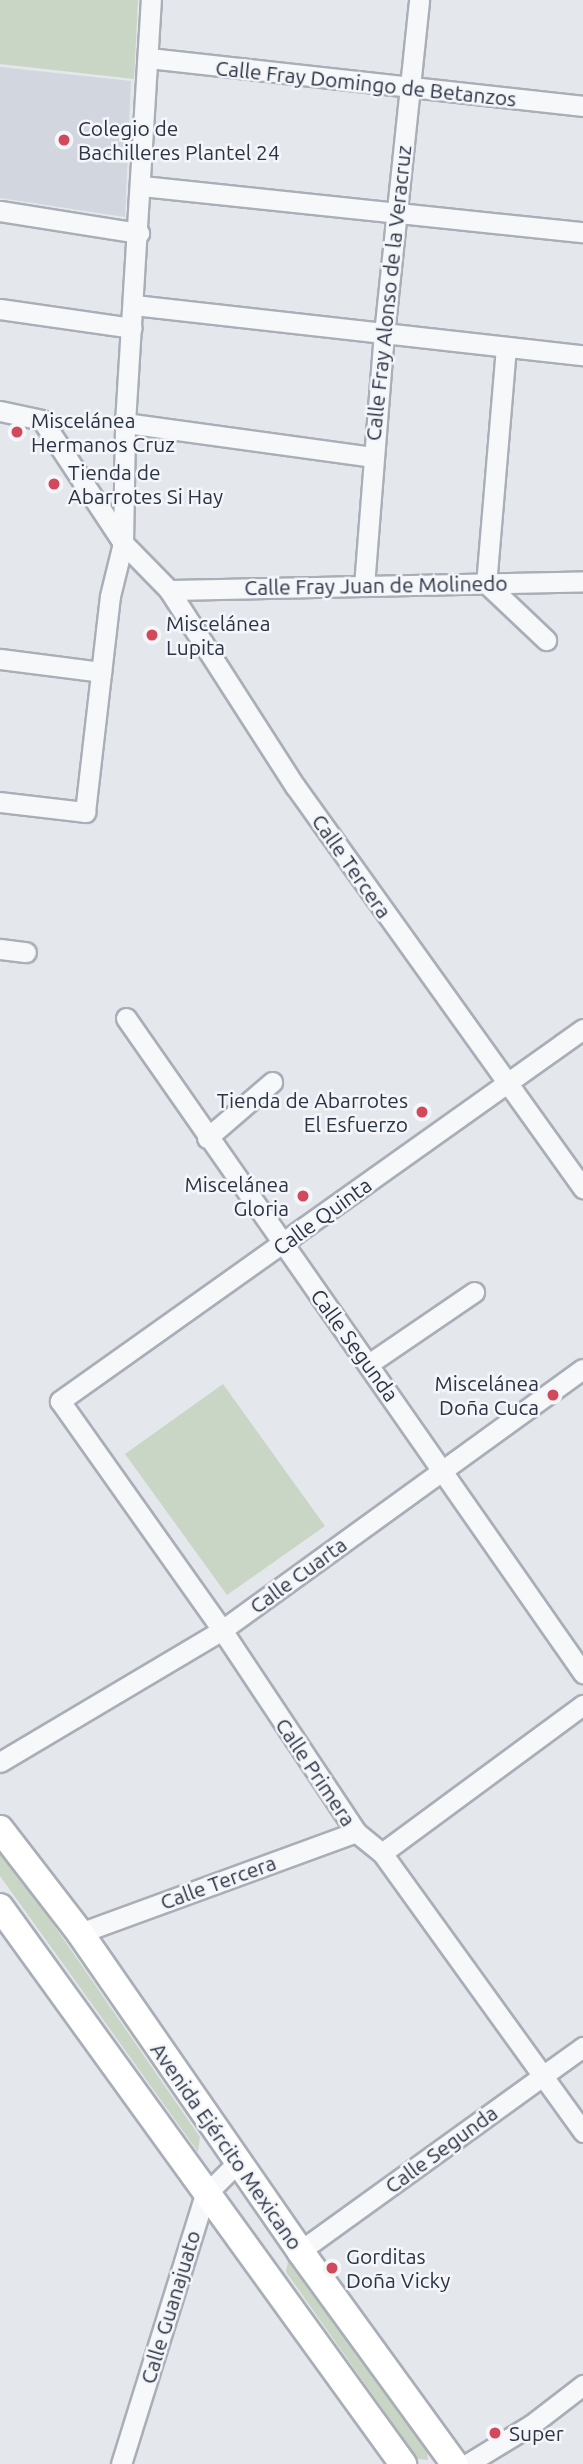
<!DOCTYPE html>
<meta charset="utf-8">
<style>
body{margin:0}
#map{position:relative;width:583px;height:2464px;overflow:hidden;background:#e4e7ec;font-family:Ubuntu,sans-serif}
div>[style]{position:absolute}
.built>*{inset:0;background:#d2d6de}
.green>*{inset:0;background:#c9d6c5}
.roads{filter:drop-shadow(2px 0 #a9aeb7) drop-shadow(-2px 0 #a9aeb7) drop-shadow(0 2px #a9aeb7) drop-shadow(0 -2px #a9aeb7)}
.street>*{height:19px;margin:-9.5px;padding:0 9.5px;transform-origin:9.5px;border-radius:9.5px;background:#f7f8fa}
.secondary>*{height:26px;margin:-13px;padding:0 13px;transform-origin:13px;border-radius:13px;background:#fff}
.dots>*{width:19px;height:19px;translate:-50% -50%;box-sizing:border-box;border:4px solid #f4f6f9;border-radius:50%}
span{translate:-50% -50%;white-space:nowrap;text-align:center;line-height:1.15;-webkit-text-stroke:5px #f4f6f9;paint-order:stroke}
.street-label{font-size:21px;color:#2b3445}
.poi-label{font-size:21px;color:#2b3445}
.left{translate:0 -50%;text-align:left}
.right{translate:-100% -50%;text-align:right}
</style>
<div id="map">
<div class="built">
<i style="clip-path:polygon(0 67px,131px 81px,125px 217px,0 198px)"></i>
</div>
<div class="green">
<i style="clip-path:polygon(0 0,138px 0,134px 79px,0 64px)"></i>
<i style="clip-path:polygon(223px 1384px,325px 1526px,227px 1595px,125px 1454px)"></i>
<i style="clip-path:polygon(0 1847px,200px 2137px,198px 2152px,0 1876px)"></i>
<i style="clip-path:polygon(288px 2261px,296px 2265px,427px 2450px,428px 2460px,418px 2459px,286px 2272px)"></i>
</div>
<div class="roads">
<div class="street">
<i style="left:149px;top:58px;width:437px;rotate:6.3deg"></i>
<i style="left:142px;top:186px;width:443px;rotate:6deg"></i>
<i style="left:0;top:211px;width:141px;rotate:9deg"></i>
<i style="left:134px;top:305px;width:452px;rotate:6.4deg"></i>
<i style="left:0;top:309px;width:133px;rotate:8.2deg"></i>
<i style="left:506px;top:347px;width:237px;rotate:94.8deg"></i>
<i style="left:486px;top:583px;width:83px;rotate:43.5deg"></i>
<i style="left:0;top:411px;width:43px;rotate:12.1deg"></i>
<i style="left:42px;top:420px;width:147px;rotate:56.6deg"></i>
<i style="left:123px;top:543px;width:66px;rotate:45.6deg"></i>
<i style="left:169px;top:590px;width:233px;rotate:57.3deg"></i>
<i style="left:295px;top:786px;width:495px;rotate:54.4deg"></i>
<i style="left:125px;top:423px;width:249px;rotate:7.8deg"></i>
<i style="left:364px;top:586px;width:253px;rotate:-85.5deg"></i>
<i style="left:384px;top:334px;width:336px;rotate:-84deg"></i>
<i style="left:169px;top:590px;width:414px;rotate:-1.2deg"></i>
<i style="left:0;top:659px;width:102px;rotate:7.3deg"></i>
<i style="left:0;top:802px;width:86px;rotate:6.7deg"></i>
<i style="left:85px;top:812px;width:217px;rotate:-83.4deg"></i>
<i style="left:110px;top:596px;width:55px;rotate:-76.2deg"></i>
<i style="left:123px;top:543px;width:120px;rotate:-89deg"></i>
<i style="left:125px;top:423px;width:424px;rotate:-86.5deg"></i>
<i style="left:0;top:949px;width:26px;rotate:7deg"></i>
<i style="left:126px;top:1018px;width:799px;rotate:55.1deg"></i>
<i style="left:583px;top:1029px;width:642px;rotate:144.58deg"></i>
<i style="left:60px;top:1401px;width:281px;rotate:54.7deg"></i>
<i style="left:222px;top:1630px;width:242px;rotate:56.4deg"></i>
<i style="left:356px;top:1832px;width:33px;rotate:39deg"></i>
<i style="left:382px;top:1853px;width:344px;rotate:54.2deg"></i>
<i style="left:207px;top:1138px;width:86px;rotate:-40.7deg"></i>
<i style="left:370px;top:1363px;width:126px;rotate:-34.3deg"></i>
<i style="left:0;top:1762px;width:258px;rotate:-30.7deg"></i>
<i style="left:222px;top:1630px;width:445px;rotate:-35.9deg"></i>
<i style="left:382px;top:1853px;width:250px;rotate:-36.4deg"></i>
<i style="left:80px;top:1933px;width:294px;rotate:-20.1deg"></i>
<i style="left:300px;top:2251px;width:349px;rotate:-35.8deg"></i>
<i style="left:121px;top:2464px;width:282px;rotate:-72.7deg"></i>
<i style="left:205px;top:2195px;width:47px;rotate:-45deg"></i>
<i style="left:467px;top:2464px;width:75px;rotate:-31.4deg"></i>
<i style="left:531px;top:2425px;width:66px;rotate:-37.6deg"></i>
</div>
<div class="secondary">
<i style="left:0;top:1829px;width:131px;rotate:52.4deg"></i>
<i style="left:80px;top:1933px;width:387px;rotate:55.3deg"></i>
<i style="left:300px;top:2251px;width:263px;rotate:54deg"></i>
<i style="left:0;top:1907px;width:688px;rotate:54.11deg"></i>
</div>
</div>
<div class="dots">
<i style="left:64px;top:140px;background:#d1495b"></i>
<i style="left:17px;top:432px;background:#d1495b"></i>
<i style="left:54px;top:484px;background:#d1495b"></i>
<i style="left:152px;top:635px;background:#d1495b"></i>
<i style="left:422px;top:1112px;background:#d1495b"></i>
<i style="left:303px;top:1196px;background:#d1495b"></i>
<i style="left:553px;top:1395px;background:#d1495b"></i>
<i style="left:332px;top:2268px;background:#d1495b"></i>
<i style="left:495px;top:2433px;background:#d1495b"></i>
</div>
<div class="street-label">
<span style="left:366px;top:83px;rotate:6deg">Calle Fray Domingo de Betanzos</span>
<span style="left:388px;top:293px;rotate:-84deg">Calle Fray Alonso de la Veracruz</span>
<span style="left:376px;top:585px;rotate:-1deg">Calle Fray Juan de Molinedo</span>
<span style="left:352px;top:866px;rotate:55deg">Calle Tercera</span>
<span style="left:322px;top:1216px;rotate:-36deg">Calle Quinta</span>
<span style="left:355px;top:1345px;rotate:54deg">Calle Segunda</span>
<span style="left:298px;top:1575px;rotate:-36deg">Calle Cuarta</span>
<span style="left:316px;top:1772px;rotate:56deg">Calle Primera</span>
<span style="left:218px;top:1882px;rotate:-20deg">Calle Tercera</span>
<span style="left:227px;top:2146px;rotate:55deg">Avenida Ejército Mexicano</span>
<span style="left:441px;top:2149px;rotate:-36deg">Calle Segunda</span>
<span style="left:170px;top:2307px;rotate:-73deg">Calle Guanajuato</span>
</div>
<div class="poi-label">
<span class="left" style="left:78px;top:140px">Colegio de<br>Bachilleres Plantel 24</span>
<span class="left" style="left:31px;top:432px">Miscelánea<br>Hermanos Cruz</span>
<span class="left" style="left:68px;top:484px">Tienda de<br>Abarrotes Si Hay</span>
<span class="left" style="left:166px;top:635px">Miscelánea<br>Lupita</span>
<span class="right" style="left:408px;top:1112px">Tienda de Abarrotes<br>El Esfuerzo</span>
<span class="right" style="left:289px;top:1196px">Miscelánea<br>Gloria</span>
<span class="right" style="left:539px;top:1395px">Miscelánea<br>Doña Cuca</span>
<span class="left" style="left:346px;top:2268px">Gorditas<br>Doña Vicky</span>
<span class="left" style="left:509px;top:2433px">Super</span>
</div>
</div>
